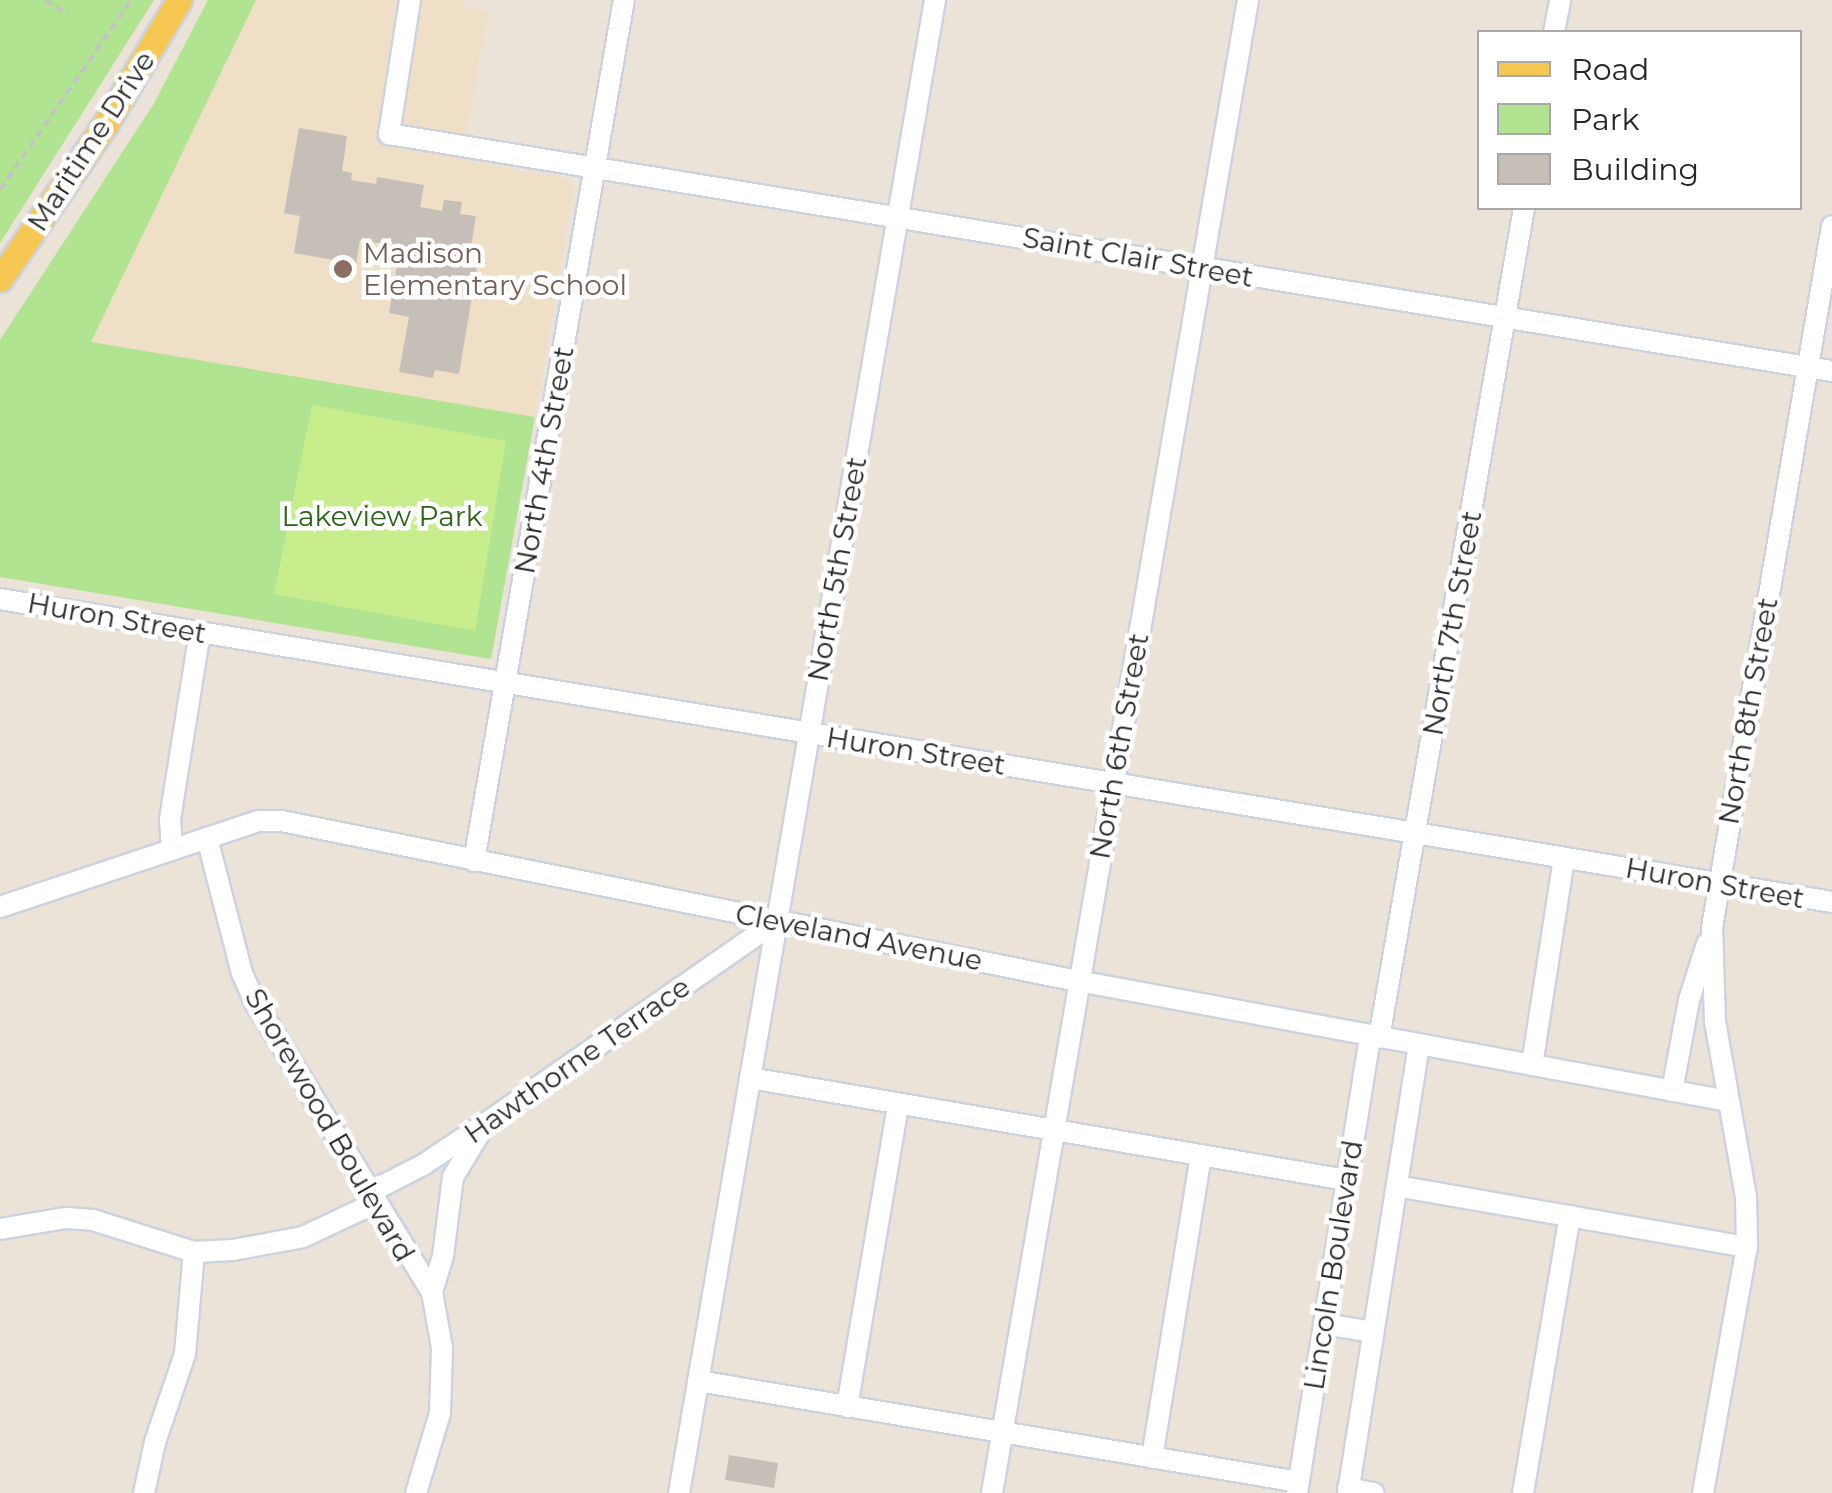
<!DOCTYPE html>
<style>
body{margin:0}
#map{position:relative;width:1832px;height:1493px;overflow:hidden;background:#ebe2d8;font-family:Montserrat,sans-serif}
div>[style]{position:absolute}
.education>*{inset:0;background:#eedfc6}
.green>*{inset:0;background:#b1e491}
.pitch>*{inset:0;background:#c8ed8c}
.building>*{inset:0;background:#c6bfb8}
.path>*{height:4px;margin-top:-2px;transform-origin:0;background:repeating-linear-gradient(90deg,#c3c3c3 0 8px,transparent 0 13px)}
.roads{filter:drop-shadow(2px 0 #cdd2e1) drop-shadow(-2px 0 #cdd2e1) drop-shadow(0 2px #cdd2e1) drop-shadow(0 -2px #cdd2e1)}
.minor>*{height:20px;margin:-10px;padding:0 10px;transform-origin:10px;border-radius:10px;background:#fff}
.major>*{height:25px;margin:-12.5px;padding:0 12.5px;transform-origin:12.5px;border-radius:12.5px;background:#f6c752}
.dots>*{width:28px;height:28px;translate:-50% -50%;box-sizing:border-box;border:5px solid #fff;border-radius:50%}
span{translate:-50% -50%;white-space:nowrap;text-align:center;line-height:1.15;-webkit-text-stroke:9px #fff;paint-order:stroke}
.street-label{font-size:28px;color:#272727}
.education-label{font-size:28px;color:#785e54}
.left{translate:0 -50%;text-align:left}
.park-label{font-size:28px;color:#2a6516}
.legend{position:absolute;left:1477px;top:30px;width:325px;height:180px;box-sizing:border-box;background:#fff;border:2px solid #a9a9a9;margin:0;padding:12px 18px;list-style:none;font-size:30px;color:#272727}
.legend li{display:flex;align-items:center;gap:20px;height:50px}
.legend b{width:50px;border:2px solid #a9a9a9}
</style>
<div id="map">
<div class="education">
<i style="clip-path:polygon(256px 0,464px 0,463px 7px,488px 12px,461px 160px,561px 177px,574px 185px,535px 417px,90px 342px)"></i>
</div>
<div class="green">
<i style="clip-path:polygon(0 0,154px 0,0 243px)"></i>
<i style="clip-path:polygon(208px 0,256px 0,91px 342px,535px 417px,491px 659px,0 577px,0 340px,153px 105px)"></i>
</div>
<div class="pitch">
<i style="clip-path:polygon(312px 405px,506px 441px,475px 631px,274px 594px)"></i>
</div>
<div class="building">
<i style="clip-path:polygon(299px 128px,347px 136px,342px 171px,352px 173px,351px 180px,376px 184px,377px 177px,424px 185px,420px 207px,442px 211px,444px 200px,462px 202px,460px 214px,476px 216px,468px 265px,477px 267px,459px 374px,435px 370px,433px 378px,399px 372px,409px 317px,389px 313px,400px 247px,360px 240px,356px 264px,294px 253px,300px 216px,284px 213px)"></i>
<i style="clip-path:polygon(729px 1455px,778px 1463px,774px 1488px,725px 1480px)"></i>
</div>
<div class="path">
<i style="left:45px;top:0;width:28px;rotate:32deg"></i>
<i style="left:0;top:190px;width:231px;rotate:-55.4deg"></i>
</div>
<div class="roads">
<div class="minor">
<i style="left:410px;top:0;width:136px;rotate:98.9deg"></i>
<i style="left:389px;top:134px;width:1462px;rotate:9.33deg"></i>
<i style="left:1554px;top:32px;width:33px;rotate:-79deg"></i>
<i style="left:0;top:599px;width:1857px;rotate:9.39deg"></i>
<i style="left:207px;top:838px;width:139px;rotate:75.5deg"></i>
<i style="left:242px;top:973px;width:34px;rotate:66deg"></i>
<i style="left:256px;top:1004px;width:338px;rotate:58.6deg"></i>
<i style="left:172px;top:848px;width:29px;rotate:-94deg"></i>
<i style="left:170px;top:819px;width:189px;rotate:-80.9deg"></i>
<i style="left:474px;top:861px;width:874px;rotate:-80.12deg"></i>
<i style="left:0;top:907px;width:273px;rotate:-18.4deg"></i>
<i style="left:259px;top:821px;width:23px"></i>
<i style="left:282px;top:821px;width:812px;rotate:11.37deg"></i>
<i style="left:1078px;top:981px;width:661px;rotate:10.46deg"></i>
<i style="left:1379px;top:1038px;width:843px;rotate:-80.09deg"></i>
<i style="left:1532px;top:1065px;width:209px;rotate:-81.2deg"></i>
<i style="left:750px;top:1078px;width:606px;rotate:9.7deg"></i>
<i style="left:1672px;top:1091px;width:93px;rotate:-79.4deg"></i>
<i style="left:1689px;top:1000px;width:59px;rotate:-72.2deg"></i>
<i style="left:1397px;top:1186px;width:355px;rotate:9.9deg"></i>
<i style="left:372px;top:1191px;width:57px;rotate:-27deg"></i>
<i style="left:423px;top:1165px;width:79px;rotate:-33.7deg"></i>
<i style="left:489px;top:1121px;width:351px;rotate:-34.8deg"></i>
<i style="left:0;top:1229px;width:67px;rotate:-9.5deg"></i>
<i style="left:66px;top:1218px;width:27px;rotate:4deg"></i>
<i style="left:93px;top:1220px;width:106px;rotate:17.6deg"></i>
<i style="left:194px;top:1252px;width:39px;rotate:-3deg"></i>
<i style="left:233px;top:1250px;width:71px;rotate:-10.5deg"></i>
<i style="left:303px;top:1237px;width:82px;rotate:-25.3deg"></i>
<i style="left:1324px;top:1324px;width:50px;rotate:9.3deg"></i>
<i style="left:698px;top:1381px;width:609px;rotate:9.54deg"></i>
<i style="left:847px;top:1407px;width:307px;rotate:-80.4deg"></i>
<i style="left:1152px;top:1458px;width:307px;rotate:-80.8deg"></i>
<i style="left:1348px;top:1488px;width:26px;rotate:11deg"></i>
<i style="left:144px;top:1493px;width:52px;rotate:-77.8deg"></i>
<i style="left:155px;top:1442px;width:93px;rotate:-71.2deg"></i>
<i style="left:185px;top:1354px;width:102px;rotate:-85deg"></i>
<i style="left:416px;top:1493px;width:84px;rotate:-73.3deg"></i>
<i style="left:440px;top:1413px;width:65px;rotate:-88.2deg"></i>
<i style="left:442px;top:1348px;width:57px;rotate:-100.1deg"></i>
<i style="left:432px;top:1292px;width:38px;rotate:-73deg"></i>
<i style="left:443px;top:1256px;width:80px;rotate:-82.8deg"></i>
<i style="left:453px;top:1177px;width:54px;rotate:-58.7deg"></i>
<i style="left:679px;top:1493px;width:1515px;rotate:-80.27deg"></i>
<i style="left:992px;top:1493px;width:1515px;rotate:-80.27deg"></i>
<i style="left:1297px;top:1493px;width:463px;rotate:-80.9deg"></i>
<i style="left:1348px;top:1493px;width:453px;rotate:-81deg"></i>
<i style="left:1523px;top:1493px;width:281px;rotate:-80.4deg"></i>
<i style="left:1703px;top:1493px;width:250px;rotate:-79.9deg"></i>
<i style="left:1747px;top:1247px;width:50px;rotate:-91.1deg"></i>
<i style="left:1746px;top:1197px;width:178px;rotate:-100deg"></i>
<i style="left:1715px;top:1022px;width:94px;rotate:-91.8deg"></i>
<i style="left:1712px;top:928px;width:712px;rotate:-80.3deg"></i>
</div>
<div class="major">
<i style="left:0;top:279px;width:189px;rotate:-55.8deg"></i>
<i style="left:106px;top:123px;width:143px;rotate:-59.3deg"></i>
</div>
</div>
<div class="dots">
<i style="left:343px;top:269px;background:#8d6e63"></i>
</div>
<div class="street-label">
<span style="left:91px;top:141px;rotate:-57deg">Maritime Drive</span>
<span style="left:1138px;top:257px;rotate:10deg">Saint Clair Street</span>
<span style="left:544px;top:460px;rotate:-80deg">North 4th Street</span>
<span style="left:837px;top:569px;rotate:-80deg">North 5th Street</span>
<span style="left:117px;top:618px;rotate:10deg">Huron Street</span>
<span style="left:1452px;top:623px;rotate:-80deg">North 7th Street</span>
<span style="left:1748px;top:711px;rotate:-80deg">North 8th Street</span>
<span style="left:1119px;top:746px;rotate:-80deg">North 6th Street</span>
<span style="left:916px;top:751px;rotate:9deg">Huron Street</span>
<span style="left:1715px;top:883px;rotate:10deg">Huron Street</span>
<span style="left:859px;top:937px;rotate:11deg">Cleveland Avenue</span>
<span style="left:577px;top:1060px;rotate:-35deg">Hawthorne Terrace</span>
<span style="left:330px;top:1125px;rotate:60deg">Shorewood Boulevard</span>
<span style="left:1333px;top:1265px;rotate:-81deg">Lincoln Boulevard</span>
</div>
<div class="education-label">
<span class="left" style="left:363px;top:269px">Madison<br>Elementary School</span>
</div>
<div class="park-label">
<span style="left:382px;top:516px">Lakeview Park</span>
</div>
<ul class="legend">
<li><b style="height:12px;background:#f6c752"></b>Road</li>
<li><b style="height:28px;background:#b1e491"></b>Park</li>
<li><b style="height:28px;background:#c6bfb8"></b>Building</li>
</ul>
</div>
